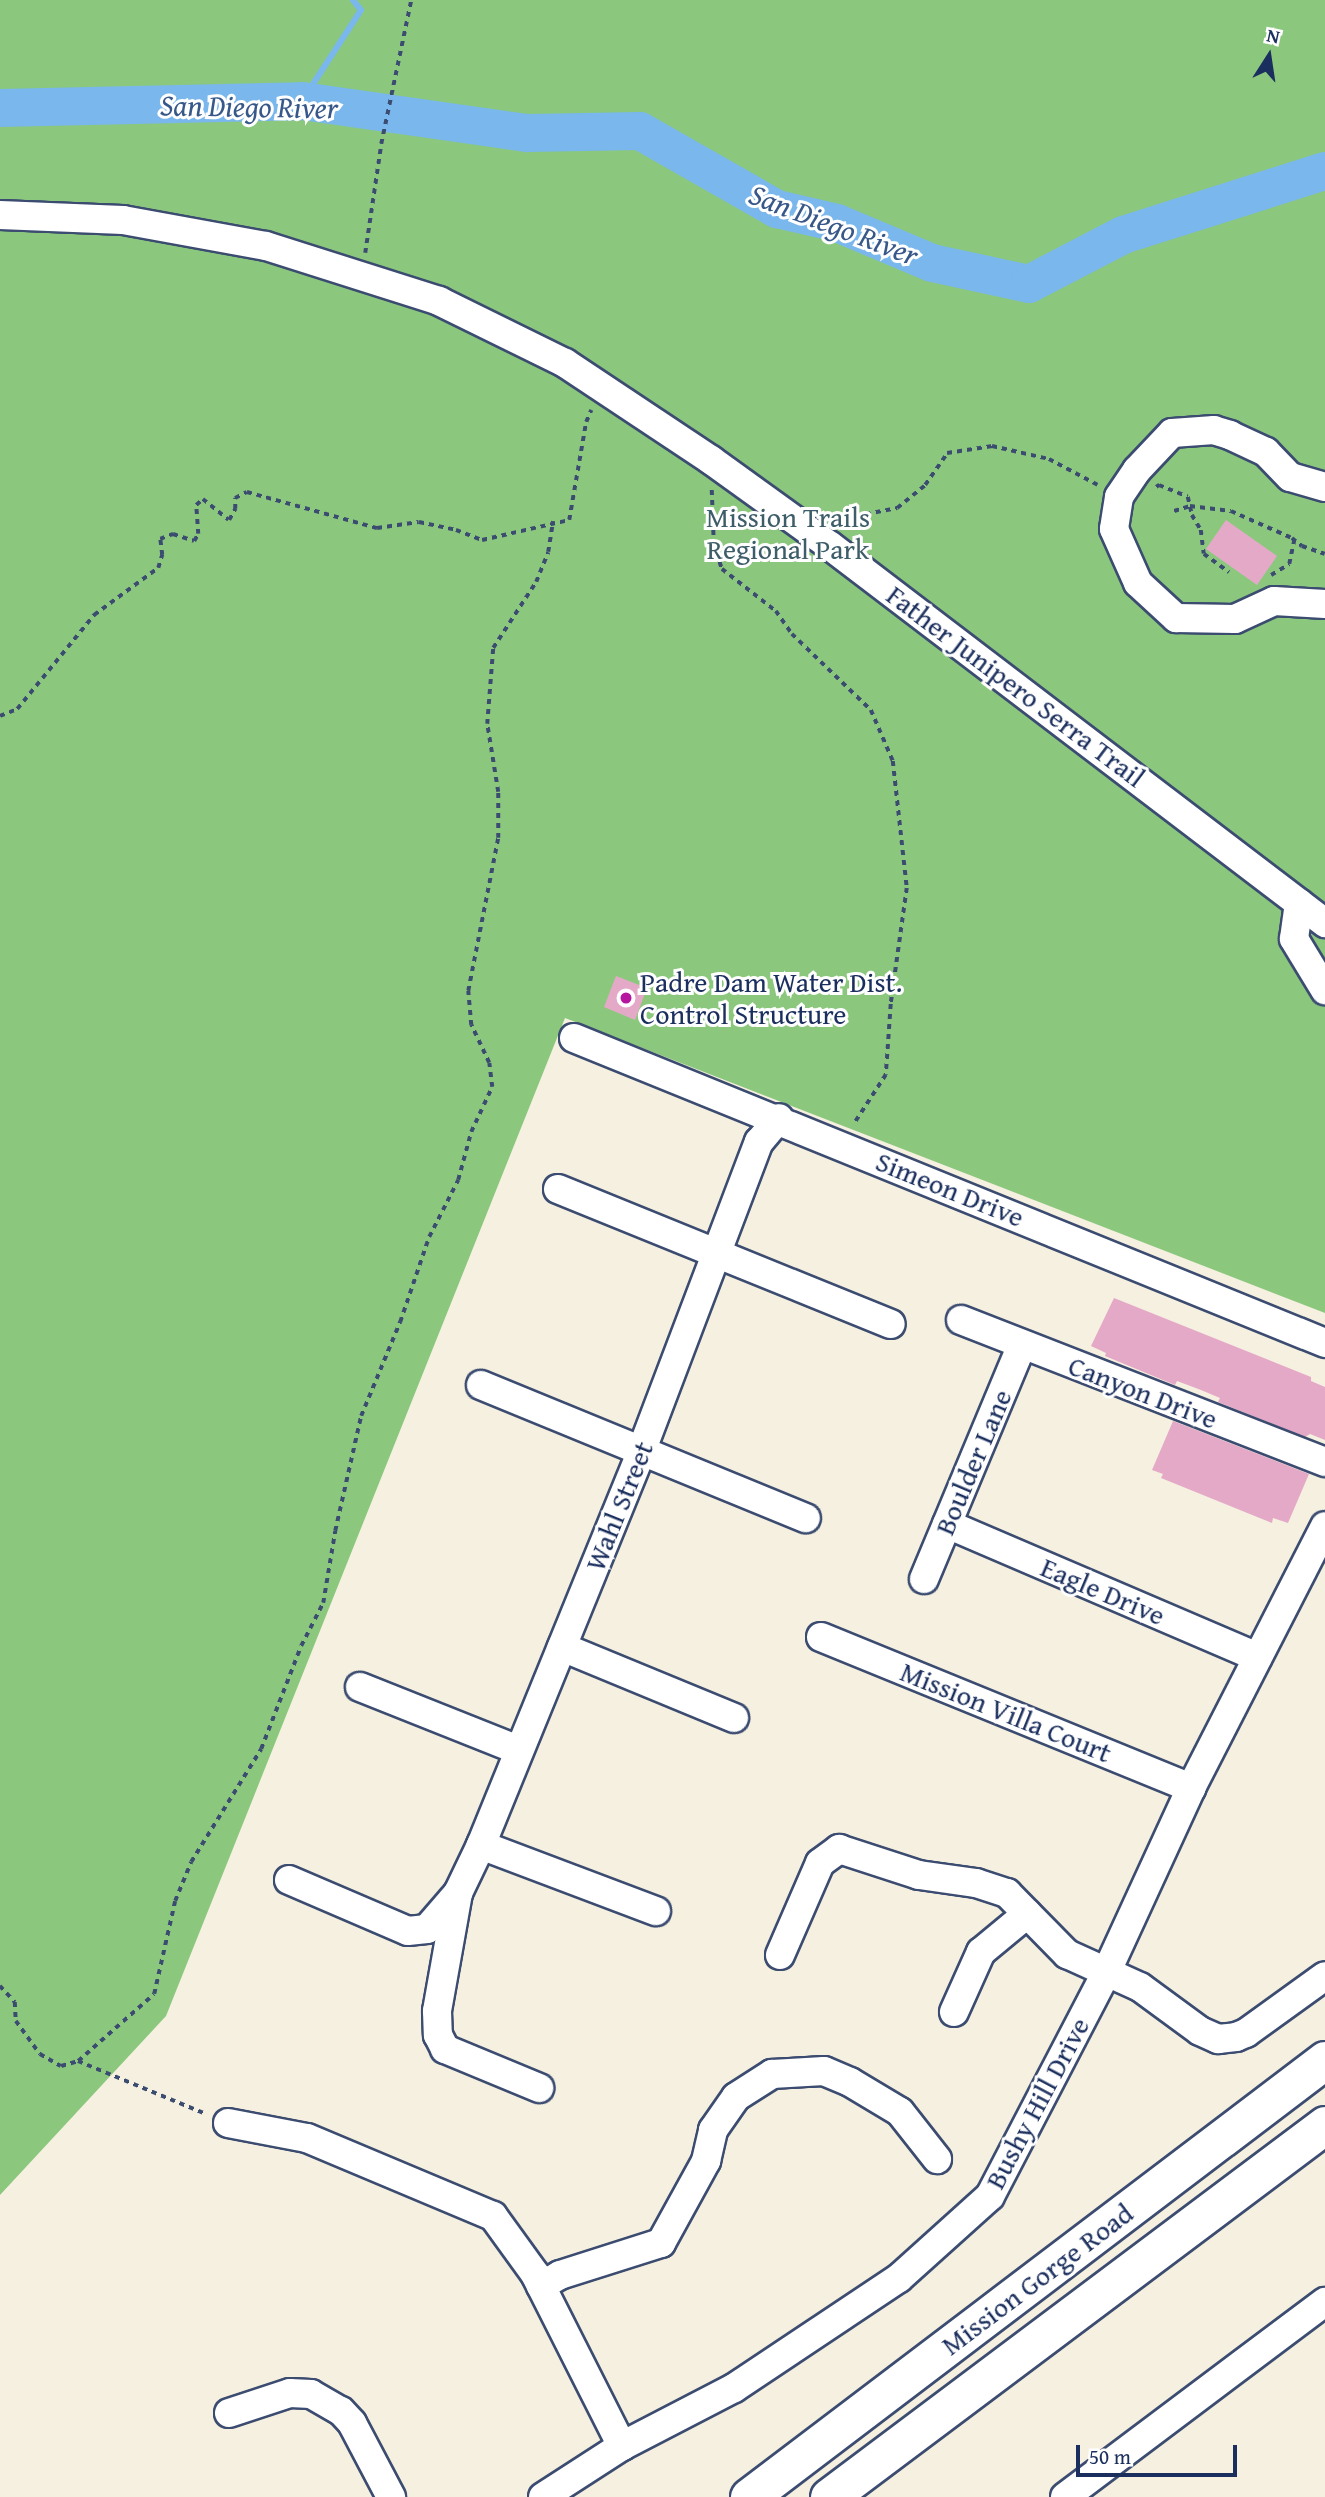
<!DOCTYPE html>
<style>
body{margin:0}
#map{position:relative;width:1325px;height:2497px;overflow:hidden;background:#f5f0df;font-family:"Gentium Book Plus",serif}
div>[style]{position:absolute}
.green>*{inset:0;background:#8bc87e}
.stream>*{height:6px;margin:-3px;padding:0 3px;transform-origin:3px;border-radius:3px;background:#79b7ec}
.river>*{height:38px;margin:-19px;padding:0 19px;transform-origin:19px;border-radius:19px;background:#79b7ec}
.building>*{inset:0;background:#e5a9c8}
.path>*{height:3.5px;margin-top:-1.75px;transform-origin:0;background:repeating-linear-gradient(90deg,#3c4c71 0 5px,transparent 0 10px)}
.roads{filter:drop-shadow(2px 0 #3c4c71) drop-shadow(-2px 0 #3c4c71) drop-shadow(0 2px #3c4c71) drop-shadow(0 -2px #3c4c71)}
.minor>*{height:28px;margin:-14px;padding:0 14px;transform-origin:14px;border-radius:14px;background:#fff}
.major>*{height:37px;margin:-18.5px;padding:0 18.5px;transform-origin:18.5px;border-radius:18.5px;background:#fff}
.dots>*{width:19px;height:19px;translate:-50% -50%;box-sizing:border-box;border:4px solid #fff;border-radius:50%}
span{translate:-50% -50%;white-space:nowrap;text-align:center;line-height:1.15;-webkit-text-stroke:6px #fff;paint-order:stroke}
.park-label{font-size:28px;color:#3d5d68}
.street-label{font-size:28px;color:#1b2f5e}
.poi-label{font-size:28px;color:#1b2f5e}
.left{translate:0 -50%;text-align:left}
.water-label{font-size:30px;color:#375889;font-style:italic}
.north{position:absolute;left:1234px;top:21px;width:70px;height:70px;-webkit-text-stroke:5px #fff;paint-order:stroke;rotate:12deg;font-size:19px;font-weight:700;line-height:28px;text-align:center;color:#1b2f5e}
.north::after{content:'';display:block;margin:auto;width:24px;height:32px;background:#1b2f5e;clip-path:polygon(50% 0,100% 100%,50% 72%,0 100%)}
.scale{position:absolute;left:1076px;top:2445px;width:161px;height:32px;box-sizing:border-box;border:4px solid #1b2f5e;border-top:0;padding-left:9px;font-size:21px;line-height:24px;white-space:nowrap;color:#1b2f5e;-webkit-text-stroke:5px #fff;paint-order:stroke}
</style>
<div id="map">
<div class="green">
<i style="clip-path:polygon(0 0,1325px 0,1325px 1313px,565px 1018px,166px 2016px,0 2195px)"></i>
</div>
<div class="stream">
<i style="left:302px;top:101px;width:108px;rotate:-57deg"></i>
<i style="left:361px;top:10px;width:13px;rotate:-129deg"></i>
</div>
<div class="river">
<i style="left:0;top:108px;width:302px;rotate:-1.3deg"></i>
<i style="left:302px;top:101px;width:228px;rotate:8.1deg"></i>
<i style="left:528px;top:133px;width:112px;rotate:-1deg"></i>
<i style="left:640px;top:131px;width:158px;rotate:29.7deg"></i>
<i style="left:777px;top:209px;width:62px;rotate:13.1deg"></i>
<i style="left:837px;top:223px;width:103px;rotate:22.8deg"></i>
<i style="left:932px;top:263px;width:99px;rotate:12.2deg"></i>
<i style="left:1029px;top:284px;width:106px;rotate:-27.5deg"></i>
<i style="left:1123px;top:235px;width:212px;rotate:-17.6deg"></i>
</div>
<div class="building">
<i style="clip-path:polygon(1226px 520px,1277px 556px,1257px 585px,1206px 549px)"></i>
<i style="clip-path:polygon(616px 976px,647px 988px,635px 1020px,604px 1007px)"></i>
<i style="clip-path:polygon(1114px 1298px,1311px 1377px,1311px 1381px,1325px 1387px,1325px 1440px,1310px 1434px,1305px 1437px,1218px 1402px,1220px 1398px,1201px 1390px,1177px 1381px,1175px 1385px,1105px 1356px,1106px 1353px,1091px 1346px)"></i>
<i style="clip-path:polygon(1173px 1421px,1309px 1474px,1288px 1523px,1273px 1518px,1272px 1523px,1161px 1478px,1163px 1474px,1152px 1470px)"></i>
</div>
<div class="path">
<i style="left:365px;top:253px;width:110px;rotate:-81.6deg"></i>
<i style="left:381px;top:144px;width:147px;rotate:-78.2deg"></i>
<i style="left:1156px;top:487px;width:4px;rotate:-34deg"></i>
<i style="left:1159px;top:485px;width:31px;rotate:22deg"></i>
<i style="left:1188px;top:497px;width:18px;rotate:77deg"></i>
<i style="left:1192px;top:515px;width:17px;rotate:59deg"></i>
<i style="left:1201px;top:530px;width:24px;rotate:83deg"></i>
<i style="left:1204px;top:554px;width:31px;rotate:36deg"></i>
<i style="left:712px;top:490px;width:53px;rotate:87.8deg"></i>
<i style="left:714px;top:543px;width:27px;rotate:73deg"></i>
<i style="left:722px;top:569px;width:68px;rotate:37.9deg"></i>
<i style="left:776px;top:611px;width:28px;rotate:55deg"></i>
<i style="left:792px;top:634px;width:110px;rotate:43.9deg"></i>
<i style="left:871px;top:710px;width:56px;rotate:66.7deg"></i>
<i style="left:893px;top:761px;width:128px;rotate:83.7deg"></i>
<i style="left:907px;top:888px;width:117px;rotate:97.9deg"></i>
<i style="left:891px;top:1004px;width:71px;rotate:94deg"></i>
<i style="left:886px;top:1075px;width:59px;rotate:123.1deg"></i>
<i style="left:1174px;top:511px;width:17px;rotate:-17deg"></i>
<i style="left:1190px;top:506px;width:41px;rotate:7deg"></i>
<i style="left:1231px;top:511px;width:67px;rotate:23.9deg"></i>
<i style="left:1292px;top:538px;width:13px;rotate:39deg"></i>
<i style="left:1302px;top:546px;width:24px;rotate:19deg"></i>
<i style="left:845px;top:528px;width:16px;rotate:-47deg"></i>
<i style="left:856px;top:516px;width:42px;rotate:-11deg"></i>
<i style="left:897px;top:508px;width:36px;rotate:-39deg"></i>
<i style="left:925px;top:485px;width:39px;rotate:-55deg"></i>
<i style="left:947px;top:453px;width:46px;rotate:-8.8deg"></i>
<i style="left:992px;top:446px;width:58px;rotate:12.8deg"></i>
<i style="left:1049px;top:459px;width:55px;rotate:28deg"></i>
<i style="left:1271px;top:575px;width:21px;rotate:-31deg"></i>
<i style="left:1289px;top:564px;width:25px;rotate:-78deg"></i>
<i style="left:0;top:716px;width:18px;rotate:-22deg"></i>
<i style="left:17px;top:709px;width:122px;rotate:-50.7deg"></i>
<i style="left:94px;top:615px;width:79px;rotate:-36.3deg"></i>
<i style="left:158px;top:568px;width:14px;rotate:-73deg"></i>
<i style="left:162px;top:555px;width:16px;rotate:-97deg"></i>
<i style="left:160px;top:539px;width:14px;rotate:-21deg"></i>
<i style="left:173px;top:534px;width:22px;rotate:18deg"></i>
<i style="left:194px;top:541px;width:8px;rotate:-60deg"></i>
<i style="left:198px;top:534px;width:29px;rotate:-94deg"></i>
<i style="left:196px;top:505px;width:9px;rotate:-41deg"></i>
<i style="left:203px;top:499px;width:33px;rotate:39deg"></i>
<i style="left:229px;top:520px;width:13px;rotate:-61deg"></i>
<i style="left:235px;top:509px;width:11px;rotate:-90deg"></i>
<i style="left:235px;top:498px;width:13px;rotate:-27deg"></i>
<i style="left:247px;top:492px;width:135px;rotate:15.5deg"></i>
<i style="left:377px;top:528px;width:42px;rotate:-8.1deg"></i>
<i style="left:419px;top:522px;width:38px;rotate:12deg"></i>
<i style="left:456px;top:530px;width:28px;rotate:21deg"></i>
<i style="left:482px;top:540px;width:89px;rotate:-12.9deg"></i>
<i style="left:569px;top:520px;width:99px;rotate:-80.2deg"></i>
<i style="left:586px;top:422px;width:13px;rotate:-67deg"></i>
<i style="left:0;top:1986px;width:22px;rotate:47deg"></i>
<i style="left:15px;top:2002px;width:19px;rotate:87deg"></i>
<i style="left:16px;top:2021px;width:41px;rotate:54deg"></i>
<i style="left:40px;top:2054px;width:24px;rotate:30deg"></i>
<i style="left:61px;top:2066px;width:18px;rotate:-16deg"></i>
<i style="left:78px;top:2061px;width:101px;rotate:-41.4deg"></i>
<i style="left:154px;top:1994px;width:95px;rotate:-77.3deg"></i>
<i style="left:175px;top:1901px;width:42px;rotate:-67.7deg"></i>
<i style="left:191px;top:1862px;width:133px;rotate:-58.2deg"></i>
<i style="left:261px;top:1749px;width:110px;rotate:-68.8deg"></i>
<i style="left:301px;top:1646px;width:48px;rotate:-62.9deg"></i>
<i style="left:323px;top:1603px;width:73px;rotate:-80.5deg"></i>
<i style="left:335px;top:1531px;width:118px;rotate:-77.3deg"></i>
<i style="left:361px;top:1416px;width:102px;rotate:-67.5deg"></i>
<i style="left:400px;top:1322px;width:90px;rotate:-71.2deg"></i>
<i style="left:429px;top:1237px;width:64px;rotate:-63deg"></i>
<i style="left:458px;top:1180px;width:50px;rotate:-74.8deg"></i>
<i style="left:471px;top:1132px;width:50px;rotate:-65deg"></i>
<i style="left:492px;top:1087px;width:24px;rotate:-97deg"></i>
<i style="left:489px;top:1063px;width:42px;rotate:-115.3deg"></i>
<i style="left:471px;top:1025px;width:34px;rotate:-95deg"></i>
<i style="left:468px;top:991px;width:156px;rotate:-78.9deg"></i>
<i style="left:498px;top:838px;width:46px;rotate:-90deg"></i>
<i style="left:498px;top:792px;width:69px;rotate:-99.2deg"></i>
<i style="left:487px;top:724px;width:76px;rotate:-85.5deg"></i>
<i style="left:493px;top:648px;width:79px;rotate:-56.9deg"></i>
<i style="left:536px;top:582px;width:32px;rotate:-68deg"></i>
<i style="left:548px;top:552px;width:31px;rotate:-81deg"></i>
<i style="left:78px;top:2061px;width:139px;rotate:22.5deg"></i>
</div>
<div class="roads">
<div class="minor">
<i style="left:0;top:215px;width:123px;rotate:2.3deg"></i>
<i style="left:123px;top:220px;width:145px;rotate:10.3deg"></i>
<i style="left:266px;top:246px;width:182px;rotate:17.6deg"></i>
<i style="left:439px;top:301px;width:140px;rotate:26.2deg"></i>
<i style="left:565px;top:363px;width:175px;rotate:33.6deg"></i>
<i style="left:711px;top:460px;width:145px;rotate:35.8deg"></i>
<i style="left:829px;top:545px;width:624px;rotate:37.31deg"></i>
<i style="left:1325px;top:487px;width:36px;rotate:-164deg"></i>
<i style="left:1290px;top:477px;width:35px;rotate:-134deg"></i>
<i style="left:1266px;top:452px;width:40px;rotate:-155deg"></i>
<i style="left:1230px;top:435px;width:17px;rotate:-163deg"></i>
<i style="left:1214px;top:430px;width:42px;rotate:175.9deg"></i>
<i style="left:1172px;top:433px;width:51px;rotate:133.4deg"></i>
<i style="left:1137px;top:470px;width:32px;rotate:124deg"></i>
<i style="left:1119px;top:497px;width:32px;rotate:99deg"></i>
<i style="left:1114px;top:529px;width:59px;rotate:66deg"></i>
<i style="left:1138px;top:583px;width:52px;rotate:42.6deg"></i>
<i style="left:1176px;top:618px;width:59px;rotate:1deg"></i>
<i style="left:1235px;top:619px;width:43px;rotate:-24.8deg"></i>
<i style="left:1274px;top:601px;width:51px;rotate:3.4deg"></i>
<i style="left:1299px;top:903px;width:36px;rotate:98deg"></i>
<i style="left:1294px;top:939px;width:60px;rotate:58.7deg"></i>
<i style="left:574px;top:1038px;width:811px;rotate:22.1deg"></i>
<i style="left:558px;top:1189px;width:359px;rotate:22.1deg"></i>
<i style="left:961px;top:1320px;width:391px;rotate:21.3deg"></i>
<i style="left:481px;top:1385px;width:351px;rotate:22.3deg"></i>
<i style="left:947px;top:1524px;width:338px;rotate:23.2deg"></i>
<i style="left:924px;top:1579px;width:254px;rotate:-67.3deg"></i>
<i style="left:821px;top:1637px;width:400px;rotate:22.2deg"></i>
<i style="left:562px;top:1647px;width:186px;rotate:22.4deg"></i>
<i style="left:360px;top:1687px;width:170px;rotate:21.7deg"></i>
<i style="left:481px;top:1845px;width:187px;rotate:20.7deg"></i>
<i style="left:289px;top:1880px;width:129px;rotate:23.2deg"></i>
<i style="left:408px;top:1931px;width:19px;rotate:-6deg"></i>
<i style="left:427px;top:1929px;width:48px;rotate:-49.3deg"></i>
<i style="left:458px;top:1893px;width:53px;rotate:-64.4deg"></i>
<i style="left:481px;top:1845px;width:424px;rotate:-67.8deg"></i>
<i style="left:641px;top:1452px;width:332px;rotate:-69.2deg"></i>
<i style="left:759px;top:1142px;width:31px;rotate:-50deg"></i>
<i style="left:458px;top:1893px;width:120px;rotate:100.1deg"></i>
<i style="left:437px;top:2011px;width:24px;rotate:88deg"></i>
<i style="left:438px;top:2035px;width:16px;rotate:63deg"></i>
<i style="left:445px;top:2049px;width:102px;rotate:22.5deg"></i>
<i style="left:780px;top:1955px;width:100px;rotate:-66.5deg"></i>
<i style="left:820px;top:1863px;width:24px;rotate:-36deg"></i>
<i style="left:839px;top:1849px;width:84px;rotate:18deg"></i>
<i style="left:919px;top:1875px;width:58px;rotate:8deg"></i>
<i style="left:976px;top:1883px;width:33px;rotate:18deg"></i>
<i style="left:1007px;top:1893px;width:86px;rotate:45.5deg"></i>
<i style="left:1067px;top:1954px;width:80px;rotate:24.3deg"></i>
<i style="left:1140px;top:1987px;width:74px;rotate:36.3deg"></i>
<i style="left:1200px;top:2031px;width:20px;rotate:24deg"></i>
<i style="left:1218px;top:2039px;width:18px;rotate:-6deg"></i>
<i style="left:1236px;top:2037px;width:11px;rotate:-22deg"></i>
<i style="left:1246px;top:2033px;width:97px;rotate:-35.8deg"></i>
<i style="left:954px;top:2012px;width:66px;rotate:-65.8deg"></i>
<i style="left:981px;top:1952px;width:60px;rotate:-39.6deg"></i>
<i style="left:228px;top:2123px;width:80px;rotate:10.8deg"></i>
<i style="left:307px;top:2138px;width:202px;rotate:22.8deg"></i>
<i style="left:493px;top:2216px;width:72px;rotate:54.1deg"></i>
<i style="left:535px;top:2274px;width:193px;rotate:63.2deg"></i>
<i style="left:541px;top:2286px;width:22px;rotate:-30deg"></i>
<i style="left:560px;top:2275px;width:106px;rotate:-17.6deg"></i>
<i style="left:661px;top:2243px;width:94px;rotate:-61.2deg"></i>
<i style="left:706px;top:2161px;width:32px;rotate:-77deg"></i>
<i style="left:713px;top:2130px;width:40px;rotate:-55.1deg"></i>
<i style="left:736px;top:2097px;width:43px;rotate:-32.6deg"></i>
<i style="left:772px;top:2074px;width:52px;rotate:-3.3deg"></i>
<i style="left:824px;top:2071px;width:28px;rotate:23deg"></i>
<i style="left:850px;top:2082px;width:58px;rotate:31deg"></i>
<i style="left:900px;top:2112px;width:60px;rotate:51.8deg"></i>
<i style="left:229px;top:2413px;width:64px;rotate:-18.2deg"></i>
<i style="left:290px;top:2393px;width:21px;rotate:3deg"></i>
<i style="left:311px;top:2394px;width:34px;rotate:30deg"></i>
<i style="left:341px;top:2411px;width:16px;rotate:47deg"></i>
<i style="left:352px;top:2423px;width:84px;rotate:62.2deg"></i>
<i style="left:543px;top:2497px;width:94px;rotate:-32.8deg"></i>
<i style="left:622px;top:2446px;width:126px;rotate:-27.4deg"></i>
<i style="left:734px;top:2388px;width:198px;rotate:-33.7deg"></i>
<i style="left:899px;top:2278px;width:122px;rotate:-42deg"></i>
<i style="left:990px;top:2196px;width:254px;rotate:-62.5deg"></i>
<i style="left:1107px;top:1971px;width:201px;rotate:-65.3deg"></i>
<i style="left:1191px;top:1788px;width:294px;rotate:-62.9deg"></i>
<i style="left:1065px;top:2497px;width:325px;rotate:-36.9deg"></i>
</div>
<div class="major">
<i style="left:749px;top:2497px;width:723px;rotate:-37.19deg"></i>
<i style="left:829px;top:2497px;width:620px;rotate:-36.87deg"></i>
</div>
</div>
<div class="dots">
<i style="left:626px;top:998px;background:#b5179e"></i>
</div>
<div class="park-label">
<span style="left:788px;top:533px">Mission Trails<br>Regional Park</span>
</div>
<div class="street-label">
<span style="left:1016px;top:686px;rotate:37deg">Father Junipero Serra Trail</span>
<span style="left:950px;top:1189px;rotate:22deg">Simeon Drive</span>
<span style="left:1143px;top:1392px;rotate:21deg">Canyon Drive</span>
<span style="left:973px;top:1462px;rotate:-67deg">Boulder Lane</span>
<span style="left:619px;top:1506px;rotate:-68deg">Wahl Street</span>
<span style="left:1103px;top:1591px;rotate:23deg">Eagle Drive</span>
<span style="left:1006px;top:1712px;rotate:22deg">Mission Villa Court</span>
<span style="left:1037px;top:2103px;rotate:-62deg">Bushy Hill Drive</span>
<span style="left:1037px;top:2279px;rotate:-37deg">Mission Gorge Road</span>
</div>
<div class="poi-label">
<span class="left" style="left:640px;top:998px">Padre Dam Water Dist.<br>Control Structure</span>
</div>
<div class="water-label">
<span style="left:249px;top:106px;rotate:1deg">San Diego River</span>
<span style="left:834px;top:224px;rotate:21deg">San Diego River</span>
</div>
<div class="north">N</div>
<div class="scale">50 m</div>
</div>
